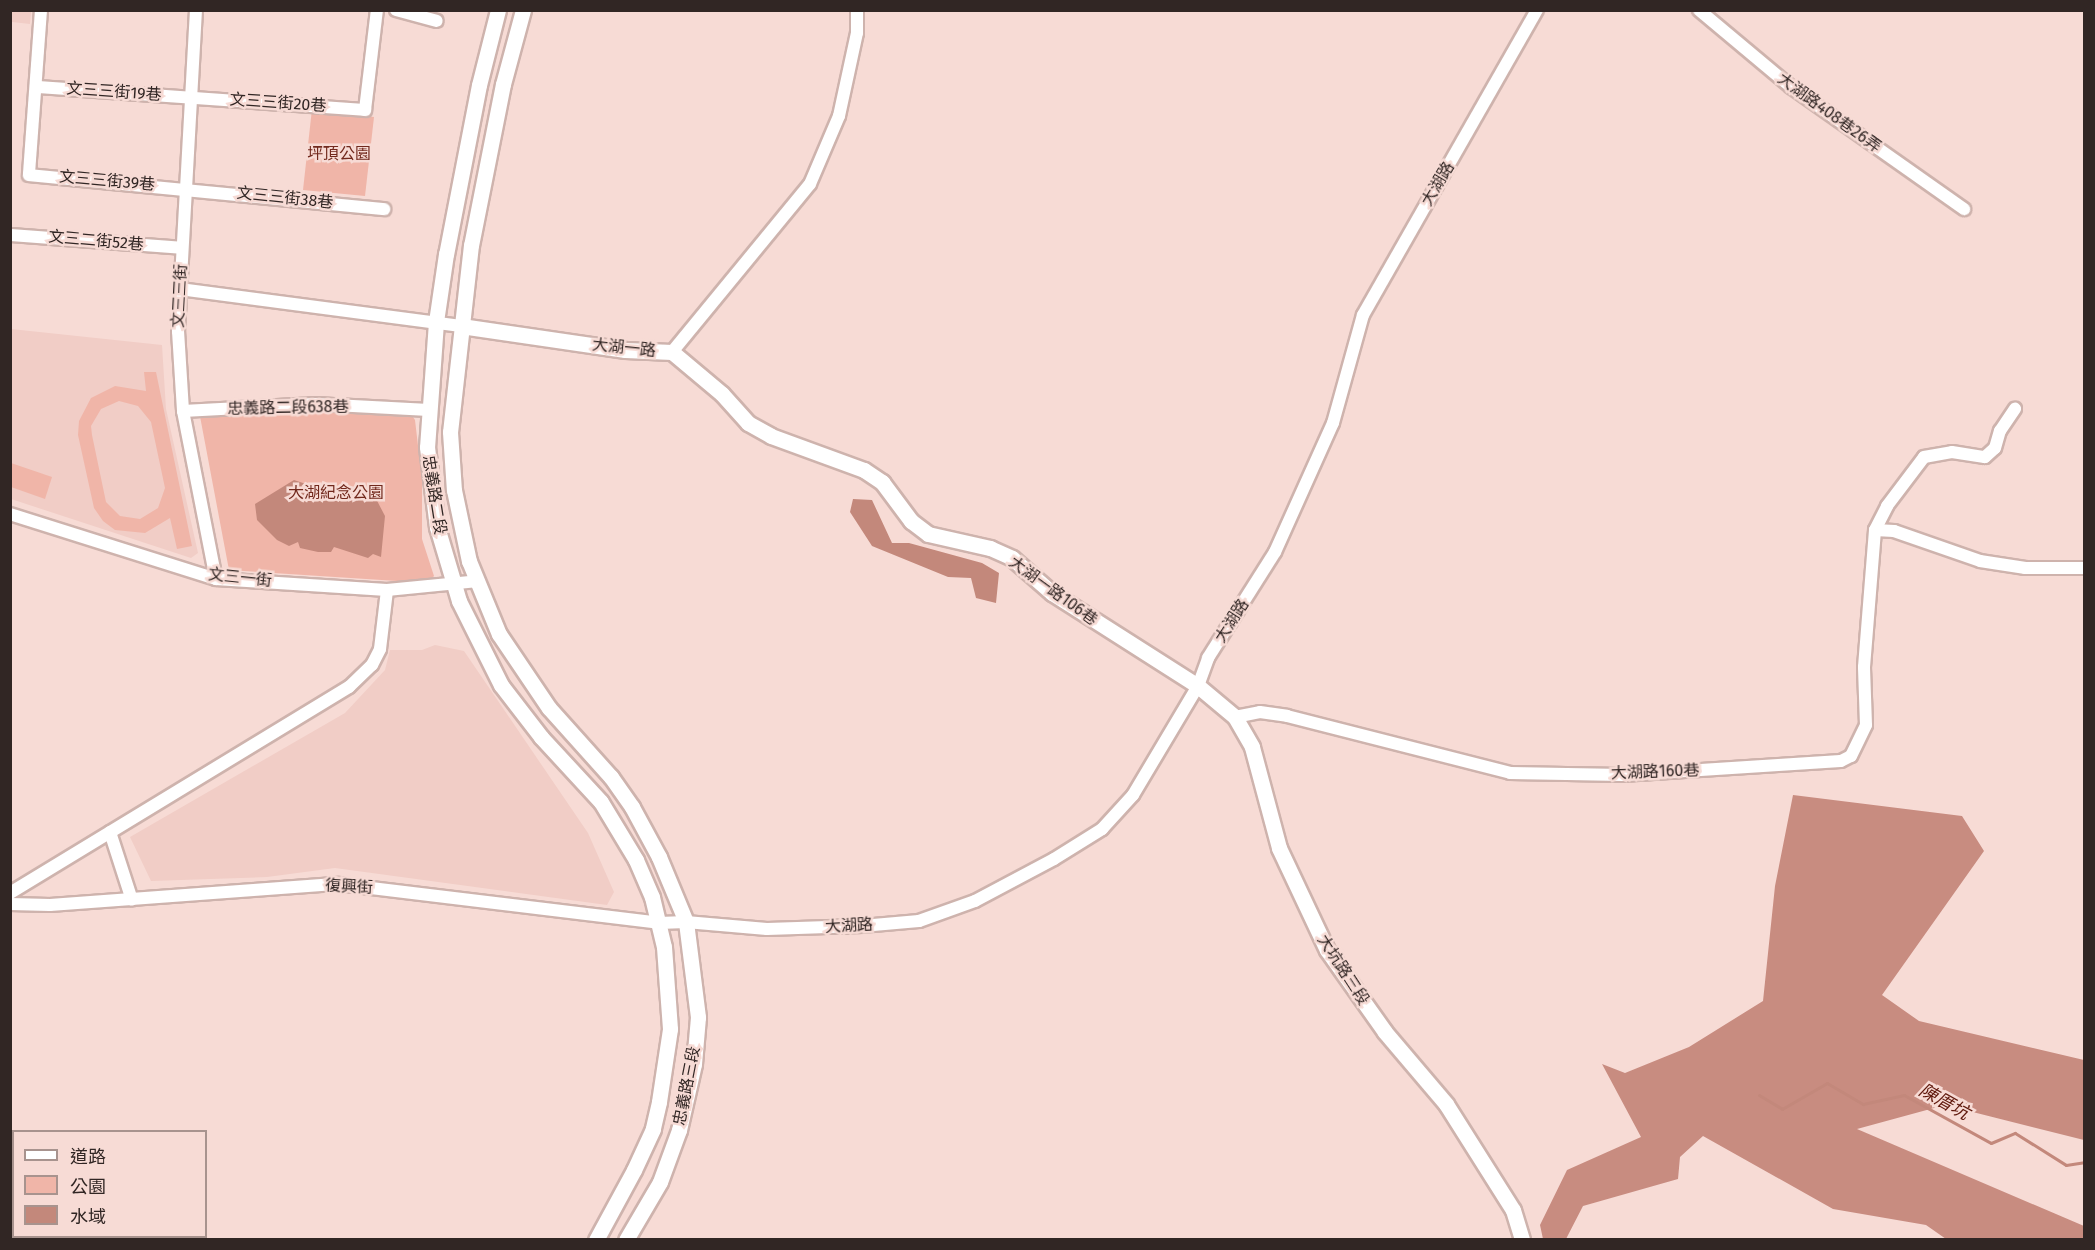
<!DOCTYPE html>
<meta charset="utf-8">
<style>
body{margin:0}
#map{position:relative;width:2095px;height:1250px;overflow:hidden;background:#f7dbd5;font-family:"Fira Sans","Noto Sans TC",sans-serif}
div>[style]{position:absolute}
.built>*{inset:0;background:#f1cdc6}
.green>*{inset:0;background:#f0b5a8}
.forest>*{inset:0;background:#c88c80}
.water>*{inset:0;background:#c3887b}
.stream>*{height:3px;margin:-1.5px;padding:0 1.5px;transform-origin:1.5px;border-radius:1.5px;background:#c3887b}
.roads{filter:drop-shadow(2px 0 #ceb3ad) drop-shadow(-2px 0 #ceb3ad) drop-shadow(0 2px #ceb3ad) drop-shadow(0 -2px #ceb3ad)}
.minor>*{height:12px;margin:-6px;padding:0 6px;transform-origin:6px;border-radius:6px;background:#fff}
.tertiary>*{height:15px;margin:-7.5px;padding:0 7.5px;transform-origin:7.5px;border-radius:7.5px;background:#fff}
span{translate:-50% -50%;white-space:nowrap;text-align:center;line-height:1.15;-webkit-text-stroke:5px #f7dbd5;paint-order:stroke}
.street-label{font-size:16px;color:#312624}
.park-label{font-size:16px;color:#72291d}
.water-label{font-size:18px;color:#5f170b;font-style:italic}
.frame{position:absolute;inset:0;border:12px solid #312624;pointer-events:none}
.legend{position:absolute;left:12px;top:1130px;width:195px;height:108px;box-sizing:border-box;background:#f7dbd5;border:2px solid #a8938e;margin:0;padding:8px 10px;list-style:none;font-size:18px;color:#312624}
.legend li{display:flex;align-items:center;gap:12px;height:30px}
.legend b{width:30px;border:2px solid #a8938e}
</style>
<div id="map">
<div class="built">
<i style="clip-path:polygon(10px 11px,31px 11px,30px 24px,12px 22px,11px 32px)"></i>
<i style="clip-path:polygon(11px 329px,162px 345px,166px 409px,198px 553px,191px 558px,11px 499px)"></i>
<i style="clip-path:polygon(435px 645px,464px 651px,588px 833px,614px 892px,607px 905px,335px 868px,267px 877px,151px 881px,130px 837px,345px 713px,385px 670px,390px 650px,422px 650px)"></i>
</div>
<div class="green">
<i style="clip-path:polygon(312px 109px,374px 117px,365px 196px,303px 190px)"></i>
<i style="clip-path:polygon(evenodd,144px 372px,156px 372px,192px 546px,177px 549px,170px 518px,145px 533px,115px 530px,103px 521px,94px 508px,78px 435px,79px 421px,91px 398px,115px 386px,146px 391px,144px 372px,119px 401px,138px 406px,151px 422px,165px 488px,158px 508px,140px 519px,120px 516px,106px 502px,92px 435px,91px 426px,101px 409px,119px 401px)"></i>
<i style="clip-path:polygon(355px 406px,411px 414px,415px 420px,422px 480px,422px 539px,434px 576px,428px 583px,229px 570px,199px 411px)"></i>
<i style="clip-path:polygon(11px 463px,52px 477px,45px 499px,11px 487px)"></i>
</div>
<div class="forest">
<i style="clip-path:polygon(1793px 795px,1962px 816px,1984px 851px,1882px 995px,1919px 1021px,2084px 1060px,2084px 1140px,1945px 1105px,1857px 1129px,2084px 1226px,2084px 1239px,1946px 1239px,1926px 1225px,1833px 1209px,1703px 1136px,1680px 1157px,1678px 1179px,1583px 1206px,1566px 1239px,1543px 1239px,1540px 1225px,1567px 1170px,1641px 1137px,1602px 1064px,1625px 1073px,1689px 1047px,1763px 1001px,1775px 886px)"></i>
</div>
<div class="water">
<i style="clip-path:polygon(294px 480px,321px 489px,373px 493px,385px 516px,381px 557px,373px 554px,368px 558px,334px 547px,331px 552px,318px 552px,300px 548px,298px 542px,289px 546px,277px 540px,257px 520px,255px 504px)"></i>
<i style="clip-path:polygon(853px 499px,872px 500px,892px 543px,909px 543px,982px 563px,999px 573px,996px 603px,976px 598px,971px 578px,948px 577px,872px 546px,850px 512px)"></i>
</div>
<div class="stream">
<i style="left:1759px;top:1095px;width:27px;rotate:31deg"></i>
<i style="left:1782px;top:1109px;width:52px;rotate:-30deg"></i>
<i style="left:1827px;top:1083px;width:42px;rotate:30.3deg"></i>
<i style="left:1863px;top:1104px;width:42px;rotate:-12.4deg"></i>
<i style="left:1904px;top:1095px;width:99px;rotate:28.9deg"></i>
<i style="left:1991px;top:1143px;width:26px;rotate:-23deg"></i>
<i style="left:2015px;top:1133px;width:60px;rotate:32.1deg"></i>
<i style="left:2066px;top:1165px;width:18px;rotate:-9deg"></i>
</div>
<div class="roads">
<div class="minor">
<i style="left:41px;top:10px;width:165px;rotate:94.2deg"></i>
<i style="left:29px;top:175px;width:357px;rotate:5.5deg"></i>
<i style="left:196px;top:10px;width:322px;rotate:93.2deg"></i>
<i style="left:178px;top:331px;width:80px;rotate:86.4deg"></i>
<i style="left:183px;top:411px;width:171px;rotate:78.9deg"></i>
<i style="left:396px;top:10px;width:42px;rotate:15deg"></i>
<i style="left:1699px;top:10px;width:120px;rotate:39.9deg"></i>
<i style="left:1791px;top:87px;width:212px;rotate:35.2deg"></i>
<i style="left:37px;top:87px;width:329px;rotate:4deg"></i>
<i style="left:365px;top:110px;width:101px;rotate:-83.2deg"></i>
<i style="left:10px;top:235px;width:172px;rotate:4.3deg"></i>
<i style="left:180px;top:289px;width:283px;rotate:7.5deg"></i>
<i style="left:672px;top:352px;width:217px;rotate:-50.6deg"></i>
<i style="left:810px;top:184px;width:74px;rotate:-66.9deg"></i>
<i style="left:839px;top:116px;width:85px;rotate:-77.8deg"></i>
<i style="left:857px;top:33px;width:23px;rotate:-90deg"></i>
<i style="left:183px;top:411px;width:132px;rotate:-3deg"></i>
<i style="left:315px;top:404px;width:114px;rotate:3deg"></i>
<i style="left:10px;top:514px;width:216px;rotate:17.5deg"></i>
<i style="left:216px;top:579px;width:171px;rotate:3.7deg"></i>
<i style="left:387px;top:590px;width:91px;rotate:-5.6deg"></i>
<i style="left:1875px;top:530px;width:19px;rotate:3deg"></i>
<i style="left:1894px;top:531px;width:91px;rotate:19.2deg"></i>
<i style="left:1980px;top:561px;width:46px;rotate:8.8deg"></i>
<i style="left:2025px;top:568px;width:59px"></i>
<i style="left:1235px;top:717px;width:25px;rotate:-11deg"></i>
<i style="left:1260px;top:712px;width:27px;rotate:8deg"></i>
<i style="left:1287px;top:716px;width:230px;rotate:14.3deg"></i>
<i style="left:1510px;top:773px;width:113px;rotate:1deg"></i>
<i style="left:1623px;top:775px;width:218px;rotate:-3.7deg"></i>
<i style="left:1841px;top:761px;width:11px;rotate:-27deg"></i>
<i style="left:1851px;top:756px;width:34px;rotate:-64deg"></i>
<i style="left:1866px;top:725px;width:58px;rotate:-92deg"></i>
<i style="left:1864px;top:667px;width:137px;rotate:-85.4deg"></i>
<i style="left:1875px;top:530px;width:27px;rotate:-63deg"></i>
<i style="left:1887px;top:506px;width:61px;rotate:-52.9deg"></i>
<i style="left:1924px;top:457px;width:28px;rotate:-10deg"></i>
<i style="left:1952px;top:452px;width:33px;rotate:9deg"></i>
<i style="left:1985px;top:457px;width:13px;rotate:-42deg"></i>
<i style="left:1995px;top:448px;width:18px;rotate:-74deg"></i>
<i style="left:2000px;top:431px;width:27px;rotate:-56deg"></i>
<i style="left:110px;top:832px;width:71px;rotate:72.1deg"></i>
<i style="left:10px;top:893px;width:397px;rotate:-31.3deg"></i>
<i style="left:349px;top:687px;width:32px;rotate:-44deg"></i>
<i style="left:372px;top:665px;width:18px;rotate:-63deg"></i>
<i style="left:380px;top:649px;width:59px;rotate:-83.2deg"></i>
<i style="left:10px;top:904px;width:40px;rotate:1.4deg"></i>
<i style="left:50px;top:905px;width:289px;rotate:-4.2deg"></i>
<i style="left:338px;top:884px;width:323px;rotate:6.9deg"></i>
<i style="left:659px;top:923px;width:27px;rotate:-2deg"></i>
<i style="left:686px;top:922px;width:81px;rotate:4.9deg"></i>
<i style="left:767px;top:929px;width:95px;rotate:-1.8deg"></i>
<i style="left:862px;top:926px;width:57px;rotate:-5deg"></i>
<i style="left:919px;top:921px;width:59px;rotate:-19.7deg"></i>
<i style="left:975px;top:901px;width:89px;rotate:-28deg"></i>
<i style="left:1054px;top:859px;width:57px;rotate:-32deg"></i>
<i style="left:1102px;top:829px;width:46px;rotate:-47.6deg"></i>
<i style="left:1133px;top:795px;width:127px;rotate:-59.2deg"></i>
<i style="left:1198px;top:686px;width:30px;rotate:-70deg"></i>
<i style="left:1208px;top:658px;width:125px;rotate:-57.7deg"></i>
<i style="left:1275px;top:552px;width:141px;rotate:-65.8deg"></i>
<i style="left:1333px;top:423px;width:112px;rotate:-74.5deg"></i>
<i style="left:1363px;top:315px;width:351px;rotate:-60.3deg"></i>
</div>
<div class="tertiary">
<i style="left:498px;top:10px;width:77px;rotate:104.2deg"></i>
<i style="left:479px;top:85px;width:172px;rotate:101deg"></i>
<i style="left:446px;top:254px;width:69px;rotate:98.4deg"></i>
<i style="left:436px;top:322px;width:125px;rotate:94.1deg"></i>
<i style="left:427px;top:447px;width:81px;rotate:82.9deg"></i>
<i style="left:437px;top:527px;width:77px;rotate:73.4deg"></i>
<i style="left:459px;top:601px;width:94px;rotate:63.4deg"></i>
<i style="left:501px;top:685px;width:66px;rotate:52.4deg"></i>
<i style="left:541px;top:737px;width:88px;rotate:47.3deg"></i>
<i style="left:601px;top:802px;width:68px;rotate:58.9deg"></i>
<i style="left:636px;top:860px;width:40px;rotate:66.6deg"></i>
<i style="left:652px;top:897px;width:51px;rotate:76.5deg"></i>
<i style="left:664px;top:947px;width:82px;rotate:85.8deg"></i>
<i style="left:670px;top:1029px;width:74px;rotate:98.6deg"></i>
<i style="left:659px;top:1102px;width:28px;rotate:103deg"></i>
<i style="left:653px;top:1129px;width:45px;rotate:114.9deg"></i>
<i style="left:634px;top:1170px;width:80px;rotate:118.5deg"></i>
<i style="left:523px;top:10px;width:77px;rotate:105.1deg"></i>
<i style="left:503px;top:84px;width:164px;rotate:101.2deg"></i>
<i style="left:471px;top:245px;width:188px;rotate:96.4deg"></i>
<i style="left:450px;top:432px;width:58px;rotate:86.1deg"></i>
<i style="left:454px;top:490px;width:73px;rotate:78.1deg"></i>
<i style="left:469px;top:561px;width:79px;rotate:67.7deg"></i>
<i style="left:499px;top:634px;width:89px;rotate:56deg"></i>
<i style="left:549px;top:708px;width:93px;rotate:48.1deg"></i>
<i style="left:611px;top:777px;width:37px;rotate:55deg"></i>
<i style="left:632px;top:807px;width:57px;rotate:61.6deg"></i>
<i style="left:659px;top:857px;width:70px;rotate:67.4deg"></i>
<i style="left:686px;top:922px;width:96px;rotate:82.8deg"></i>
<i style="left:698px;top:1017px;width:47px;rotate:94.9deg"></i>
<i style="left:694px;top:1064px;width:68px;rotate:102.8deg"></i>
<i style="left:679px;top:1130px;width:55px;rotate:110.1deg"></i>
<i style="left:660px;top:1182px;width:67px;rotate:120.4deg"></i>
<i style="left:461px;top:326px;width:166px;rotate:8.3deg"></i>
<i style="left:625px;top:350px;width:47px;rotate:2.4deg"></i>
<i style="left:672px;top:352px;width:65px;rotate:40deg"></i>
<i style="left:722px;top:394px;width:39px;rotate:48deg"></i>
<i style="left:748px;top:423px;width:26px;rotate:29deg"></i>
<i style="left:771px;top:436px;width:99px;rotate:20.1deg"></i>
<i style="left:864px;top:470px;width:22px;rotate:34deg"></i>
<i style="left:882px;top:482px;width:49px;rotate:53.4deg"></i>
<i style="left:911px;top:521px;width:21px;rotate:37deg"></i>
<i style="left:928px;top:534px;width:64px;rotate:12.7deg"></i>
<i style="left:990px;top:548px;width:24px;rotate:24deg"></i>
<i style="left:1012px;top:558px;width:53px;rotate:41.2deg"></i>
<i style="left:1052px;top:593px;width:173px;rotate:32.5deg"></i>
<i style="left:1198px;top:686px;width:48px;rotate:40deg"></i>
<i style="left:1235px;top:717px;width:34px;rotate:60deg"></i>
<i style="left:1252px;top:747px;width:105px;rotate:75deg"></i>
<i style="left:1279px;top:848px;width:113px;rotate:64.8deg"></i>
<i style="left:1327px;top:950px;width:100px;rotate:54.7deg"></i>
<i style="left:1385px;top:1032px;width:94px;rotate:49.7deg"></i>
<i style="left:1446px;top:1104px;width:125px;rotate:57.7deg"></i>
<i style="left:1513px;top:1210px;width:31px;rotate:73deg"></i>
</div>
</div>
<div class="street-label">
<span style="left:114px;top:92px;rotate:4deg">文三三街19巷</span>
<span style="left:278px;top:103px;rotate:4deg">文三三街20巷</span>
<span style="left:1829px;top:113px;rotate:36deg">大湖路408巷26弄</span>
<span style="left:107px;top:181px;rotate:5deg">文三三街39巷</span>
<span style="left:1438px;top:184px;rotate:-59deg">大湖路</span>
<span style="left:285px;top:198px;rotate:6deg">文三三街38巷</span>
<span style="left:96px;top:241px;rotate:5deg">文三二街52巷</span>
<span style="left:180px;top:296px;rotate:-87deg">文三三街</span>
<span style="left:624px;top:348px;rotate:6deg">大湖一路</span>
<span style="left:288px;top:408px;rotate:-1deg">忠義路二段638巷</span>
<span style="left:434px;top:495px;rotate:81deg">忠義路二段</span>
<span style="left:240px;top:578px;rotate:6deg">文三一街</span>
<span style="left:1053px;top:591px;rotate:36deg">大湖一路106巷</span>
<span style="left:1232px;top:621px;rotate:-57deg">大湖路</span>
<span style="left:1655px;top:772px;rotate:-2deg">大湖路160巷</span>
<span style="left:349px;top:887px;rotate:3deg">復興街</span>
<span style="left:849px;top:926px;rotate:-3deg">大湖路</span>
<span style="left:1343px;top:970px;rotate:57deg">大坑路三段</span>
<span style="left:687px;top:1086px;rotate:-79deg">忠義路三段</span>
</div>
<div class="park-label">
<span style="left:339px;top:154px">坪頂公園</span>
<span style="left:336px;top:493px">大湖紀念公園</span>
</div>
<div class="water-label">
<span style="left:1944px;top:1102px;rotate:29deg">陳厝坑</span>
</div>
<div class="frame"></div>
<ul class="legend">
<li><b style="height:8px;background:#fff"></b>道路</li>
<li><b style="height:16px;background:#f0b5a8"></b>公園</li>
<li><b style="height:16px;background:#c3887b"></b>水域</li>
</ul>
</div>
